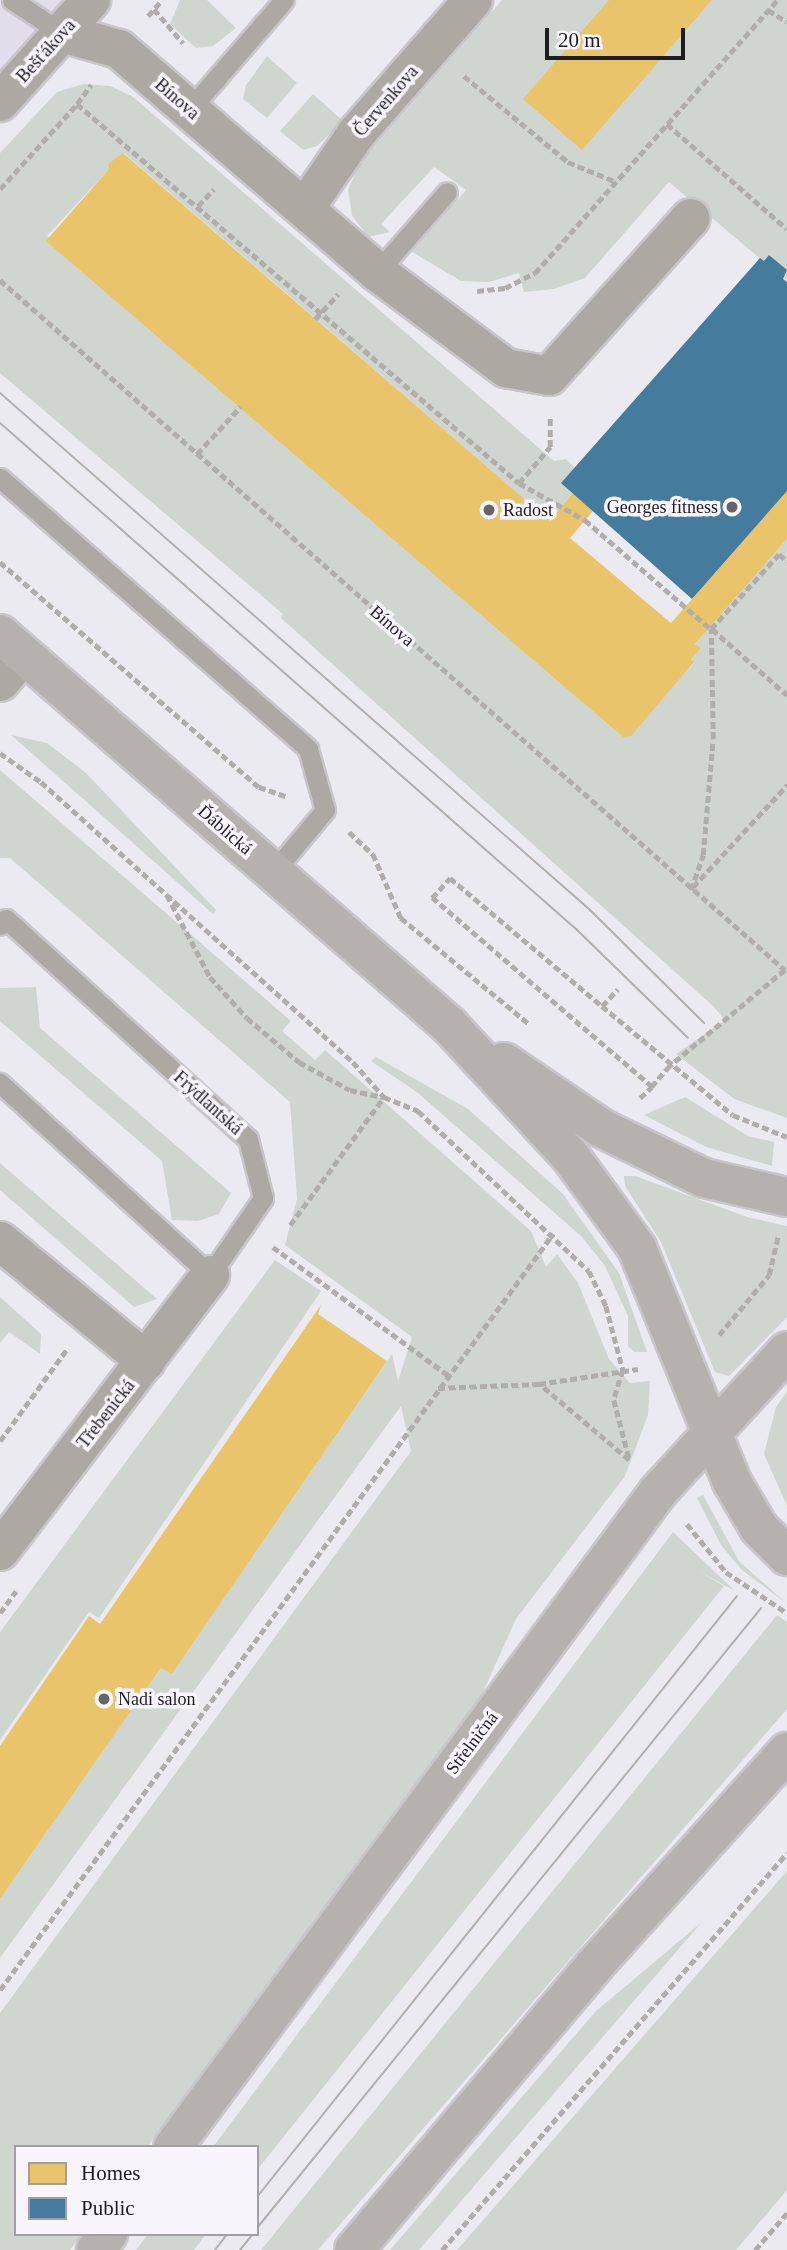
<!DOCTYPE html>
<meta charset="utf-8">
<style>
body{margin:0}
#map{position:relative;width:787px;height:2250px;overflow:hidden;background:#eceaf1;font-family:"Times New Roman",serif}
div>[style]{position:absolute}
.built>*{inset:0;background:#e2deec}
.green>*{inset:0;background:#cfd6cf}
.homes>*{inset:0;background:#e9c46a}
.public>*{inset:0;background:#457b9d}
.path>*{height:4.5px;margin-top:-2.25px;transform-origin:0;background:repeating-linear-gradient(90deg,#b0adaa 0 7px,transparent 0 10.5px)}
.roads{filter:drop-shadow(2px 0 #c8c6cb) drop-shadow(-2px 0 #c8c6cb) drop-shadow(0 2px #c8c6cb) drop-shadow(0 -2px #c8c6cb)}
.lane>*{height:19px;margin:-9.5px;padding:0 9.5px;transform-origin:9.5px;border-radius:9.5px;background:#aca9a2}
.street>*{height:38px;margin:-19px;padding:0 19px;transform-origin:19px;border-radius:19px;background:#aca9a2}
.secondary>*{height:38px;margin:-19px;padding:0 19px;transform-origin:19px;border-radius:19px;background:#b5b1ad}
.tram>*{height:2px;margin:-1px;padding:0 1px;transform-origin:1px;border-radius:1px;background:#b2aeae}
.dots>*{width:19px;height:19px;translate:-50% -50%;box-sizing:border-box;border:4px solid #f8f5fd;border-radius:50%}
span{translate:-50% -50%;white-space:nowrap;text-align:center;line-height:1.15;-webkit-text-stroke:7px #f8f5fd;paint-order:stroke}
.street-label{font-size:18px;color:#1e1d21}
.poi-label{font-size:18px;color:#1e1d21}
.right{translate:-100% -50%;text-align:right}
.left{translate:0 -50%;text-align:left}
.legend{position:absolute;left:14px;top:2145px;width:245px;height:91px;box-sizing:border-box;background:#f8f5fd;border:2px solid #a19fa5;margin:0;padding:9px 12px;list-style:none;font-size:21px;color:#1e1d21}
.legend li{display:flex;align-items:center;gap:14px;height:35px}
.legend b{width:35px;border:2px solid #a19fa5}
.scale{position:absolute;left:545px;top:28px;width:140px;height:32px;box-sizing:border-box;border:4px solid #1e1d21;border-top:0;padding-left:9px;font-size:21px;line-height:24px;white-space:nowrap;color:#1e1d21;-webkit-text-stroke:5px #f8f5fd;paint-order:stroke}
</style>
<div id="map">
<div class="built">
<i style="clip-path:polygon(0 0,68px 0,0 77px)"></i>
</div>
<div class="green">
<i style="clip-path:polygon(180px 0,207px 0,236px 28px,213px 46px,196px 48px,170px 24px)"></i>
<i style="clip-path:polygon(502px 0,609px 0,581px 149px,712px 0,787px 0,787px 281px,669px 182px,585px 278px,554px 289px,524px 292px,519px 273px,489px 282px,461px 281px,412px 252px,466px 190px,434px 167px,381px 224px,390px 232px,368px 237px,352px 215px,348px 190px,359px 164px)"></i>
<i style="clip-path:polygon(267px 56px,297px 83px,267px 118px,243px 99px,246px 85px)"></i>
<i style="clip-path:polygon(83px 84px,110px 86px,132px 96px,554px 461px,566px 459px,575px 468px,573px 493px,550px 521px,124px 153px,108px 165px,109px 169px,47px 236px,623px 737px,694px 663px,691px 659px,701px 648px,695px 644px,787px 539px,787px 1118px,734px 1099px,676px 1054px,725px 1020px,713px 1006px,281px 618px,283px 614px,0 373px,0 153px,57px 92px)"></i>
<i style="clip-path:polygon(313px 94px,343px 121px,317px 146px,303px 150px,280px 131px)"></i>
<i style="clip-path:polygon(11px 735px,47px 743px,86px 773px,216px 910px,213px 914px)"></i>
<i style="clip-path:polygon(0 770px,291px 1021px,282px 1031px,315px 1060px,325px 1050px,531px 1231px,546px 1267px,557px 1254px,578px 1283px,609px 1359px,630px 1383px,650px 1381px,648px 1415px,625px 1476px,516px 1619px,479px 1701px,147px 2147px,16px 2147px,16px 2234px,82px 2234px,70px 2250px,0 2250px,0 2013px,411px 1451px,401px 1406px,0 1958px,0 1899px,161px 1668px,172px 1674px,392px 1354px,398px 1381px,412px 1337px,285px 1245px,297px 1199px,290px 1102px,10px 858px,0 858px)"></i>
<i style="clip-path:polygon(36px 987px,40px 1028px,231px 1193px,219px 1214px,198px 1221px,172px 1220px,162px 1161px,0 1021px,0 988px)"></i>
<i style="clip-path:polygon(376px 1057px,468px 1109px,563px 1194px,619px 1273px,647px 1352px,634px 1352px,628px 1346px,628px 1316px,605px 1266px,582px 1237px,418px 1093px,371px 1061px)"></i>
<i style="clip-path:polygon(685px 1097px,748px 1136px,774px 1142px,772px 1166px,706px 1147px,644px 1115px)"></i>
<i style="clip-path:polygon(0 1163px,157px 1299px,134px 1307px,0 1190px)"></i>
<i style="clip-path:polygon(624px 1176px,635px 1176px,747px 1217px,787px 1226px,787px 1317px,729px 1376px,715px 1372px,661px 1242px,625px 1186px)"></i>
<i style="clip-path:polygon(275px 1260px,321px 1291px,99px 1618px,89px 1612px,0 1740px,0 1632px)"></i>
<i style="clip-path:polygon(0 1297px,41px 1334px,40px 1354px,9px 1332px,0 1343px)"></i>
<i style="clip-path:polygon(787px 1391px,787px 1506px,764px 1454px,776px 1407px)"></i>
<i style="clip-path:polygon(703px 1495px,739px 1561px,787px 1604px,742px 1570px,721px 1545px,697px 1498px)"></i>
<i style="clip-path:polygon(673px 1532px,735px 1591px,697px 1570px,724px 1586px,257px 2170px,257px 2147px,213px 2147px)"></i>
<i style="clip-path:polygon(777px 1615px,787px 1622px,787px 1709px,318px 2250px,261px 2250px)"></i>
<i style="clip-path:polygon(787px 1871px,787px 2190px,736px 2250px,457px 2250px)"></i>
<i style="clip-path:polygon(702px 1922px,419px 2250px,390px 2250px,596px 2011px)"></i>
<i style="clip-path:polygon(148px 2234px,206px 2234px,194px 2250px,136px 2250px)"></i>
</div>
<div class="homes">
<i style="clip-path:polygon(609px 0,712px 0,582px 150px,523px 99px)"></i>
<i style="clip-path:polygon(123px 153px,550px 521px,573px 493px,593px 511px,570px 538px,671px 623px,787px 491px,787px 539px,695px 644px,701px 648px,691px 659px,694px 662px,631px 736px,623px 737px,46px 241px,109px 169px,108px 164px)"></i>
<i style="clip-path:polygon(321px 1305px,318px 1314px,387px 1361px,172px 1674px,161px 1668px,0 1899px,0 1746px,89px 1616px,100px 1624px)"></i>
</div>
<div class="public">
<i style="clip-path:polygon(769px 255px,787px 270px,783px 279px,787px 282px,787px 491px,692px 599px,561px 483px,760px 258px,764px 261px)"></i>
</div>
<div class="path">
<i style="left:154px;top:9px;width:45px;rotate:49.5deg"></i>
<i style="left:768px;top:10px;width:22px;rotate:32deg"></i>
<i style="left:148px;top:16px;width:21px;rotate:-49deg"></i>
<i style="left:464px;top:76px;width:135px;rotate:39.6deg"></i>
<i style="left:568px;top:162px;width:50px;rotate:22.4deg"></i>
<i style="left:77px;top:104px;width:24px;rotate:-54deg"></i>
<i style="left:667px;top:124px;width:159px;rotate:41.2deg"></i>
<i style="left:0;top:189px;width:115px;rotate:-47.8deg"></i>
<i style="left:77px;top:104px;width:582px;rotate:40.61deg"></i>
<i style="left:519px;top:483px;width:76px;rotate:29.3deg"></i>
<i style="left:585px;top:520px;width:167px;rotate:40.9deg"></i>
<i style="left:711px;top:629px;width:101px;rotate:-47.8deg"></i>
<i style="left:779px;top:554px;width:11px;rotate:41deg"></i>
<i style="left:198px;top:206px;width:23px;rotate:-47deg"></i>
<i style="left:0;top:280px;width:1045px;rotate:41.31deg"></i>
<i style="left:785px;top:970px;width:150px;rotate:140.1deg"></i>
<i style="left:670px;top:1066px;width:28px;rotate:131deg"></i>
<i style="left:652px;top:1087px;width:290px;rotate:-139.3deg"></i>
<i style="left:432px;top:898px;width:27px;rotate:-48deg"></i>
<i style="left:450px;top:878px;width:199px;rotate:40.1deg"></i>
<i style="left:602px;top:1006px;width:23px;rotate:-47deg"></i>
<i style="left:477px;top:291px;width:28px;rotate:-6deg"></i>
<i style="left:505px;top:288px;width:34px;rotate:-27deg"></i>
<i style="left:535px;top:273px;width:365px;rotate:-48.4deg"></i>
<i style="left:315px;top:319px;width:34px;rotate:-47deg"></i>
<i style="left:197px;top:454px;width:64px;rotate:-47.5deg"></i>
<i style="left:519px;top:483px;width:48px;rotate:-49.3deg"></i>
<i style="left:550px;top:447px;width:29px;rotate:-90deg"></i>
<i style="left:0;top:562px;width:343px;rotate:41deg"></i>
<i style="left:259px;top:787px;width:28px;rotate:19deg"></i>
<i style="left:712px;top:629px;width:100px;rotate:41.3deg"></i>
<i style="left:0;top:753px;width:50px;rotate:35.3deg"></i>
<i style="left:41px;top:782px;width:419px;rotate:41.9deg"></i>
<i style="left:353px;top:1062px;width:47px;rotate:48.5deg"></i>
<i style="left:349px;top:832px;width:33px;rotate:43deg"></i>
<i style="left:373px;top:854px;width:70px;rotate:66.4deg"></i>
<i style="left:401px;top:918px;width:165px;rotate:39.6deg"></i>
<i style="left:693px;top:887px;width:139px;rotate:-47.3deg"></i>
<i style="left:691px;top:890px;width:37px;rotate:-71deg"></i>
<i style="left:703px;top:855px;width:116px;rotate:-85.1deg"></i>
<i style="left:713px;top:739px;width:110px;rotate:-91deg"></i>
<i style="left:167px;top:895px;width:93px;rotate:62.3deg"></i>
<i style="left:210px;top:977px;width:55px;rotate:47.9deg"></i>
<i style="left:247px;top:1018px;width:68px;rotate:40.2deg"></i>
<i style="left:299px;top:1062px;width:58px;rotate:28.8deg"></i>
<i style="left:350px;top:1090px;width:35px;rotate:12deg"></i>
<i style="left:384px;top:1097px;width:37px;rotate:22deg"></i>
<i style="left:418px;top:1111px;width:234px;rotate:43.1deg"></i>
<i style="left:589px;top:1271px;width:39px;rotate:64deg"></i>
<i style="left:606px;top:1306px;width:66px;rotate:75.1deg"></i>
<i style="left:623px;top:1370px;width:31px;rotate:107deg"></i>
<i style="left:614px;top:1400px;width:60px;rotate:75.5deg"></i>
<i style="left:602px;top:1006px;width:170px;rotate:39.8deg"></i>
<i style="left:733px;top:1115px;width:58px;rotate:22.2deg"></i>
<i style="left:640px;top:1098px;width:16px;rotate:-43deg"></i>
<i style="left:290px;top:1225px;width:159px;rotate:-53.7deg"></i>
<i style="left:273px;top:1247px;width:217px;rotate:36.2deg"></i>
<i style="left:719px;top:1335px;width:78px;rotate:-50.2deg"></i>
<i style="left:769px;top:1275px;width:39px;rotate:-77deg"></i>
<i style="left:438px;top:1388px;width:101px;rotate:-2.3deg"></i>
<i style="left:0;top:1441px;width:114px;rotate:-53.9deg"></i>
<i style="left:629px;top:1460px;width:118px;rotate:-139.8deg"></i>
<i style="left:539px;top:1384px;width:100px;rotate:-8.6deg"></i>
<i style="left:687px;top:1524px;width:62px;rotate:50.9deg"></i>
<i style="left:726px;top:1572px;width:73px;rotate:33.9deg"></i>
<i style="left:0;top:1613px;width:27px;rotate:-54deg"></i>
<i style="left:0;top:1990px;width:937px;rotate:-53.82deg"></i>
<i style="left:442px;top:2250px;width:526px;rotate:-49.01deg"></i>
<i style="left:755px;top:2250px;width:49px;rotate:-49.1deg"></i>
</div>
<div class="roads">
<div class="lane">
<i style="left:12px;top:0;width:60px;rotate:33.4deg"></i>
<i style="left:189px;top:110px;width:145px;rotate:-49.2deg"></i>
<i style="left:377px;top:272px;width:106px;rotate:-48.8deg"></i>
<i style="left:0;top:478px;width:410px;rotate:41.3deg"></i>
<i style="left:308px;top:749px;width:63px;rotate:74.4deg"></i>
<i style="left:325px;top:810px;width:81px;rotate:130deg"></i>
<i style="left:0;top:925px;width:8px;rotate:-45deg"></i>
<i style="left:6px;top:919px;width:327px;rotate:42.3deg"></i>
<i style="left:248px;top:1139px;width:61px;rotate:75.7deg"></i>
<i style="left:263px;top:1198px;width:93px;rotate:124.5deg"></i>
<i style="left:210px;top:1275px;width:285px;rotate:-137.6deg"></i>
</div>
<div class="street">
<i style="left:62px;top:33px;width:59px;rotate:15.7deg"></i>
<i style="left:119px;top:49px;width:341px;rotate:40.8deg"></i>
<i style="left:377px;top:272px;width:161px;rotate:36.7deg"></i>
<i style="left:506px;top:368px;width:44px;rotate:10.5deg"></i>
<i style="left:549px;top:376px;width:212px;rotate:-48.1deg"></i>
<i style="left:0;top:102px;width:137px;rotate:-48.3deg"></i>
<i style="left:305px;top:208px;width:90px;rotate:-55.4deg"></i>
<i style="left:356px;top:134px;width:178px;rotate:-48.9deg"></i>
<i style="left:0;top:682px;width:35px;rotate:-50deg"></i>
<i style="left:0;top:1241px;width:189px;rotate:39.4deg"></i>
<i style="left:0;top:1551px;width:347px;rotate:-52.7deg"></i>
</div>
<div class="secondary">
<i style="left:0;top:634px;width:597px;rotate:41.06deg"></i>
<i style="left:450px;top:1026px;width:177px;rotate:47.3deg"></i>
<i style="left:570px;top:1156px;width:114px;rotate:53.9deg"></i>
<i style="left:637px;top:1248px;width:253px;rotate:67.9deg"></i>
<i style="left:732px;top:1482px;width:53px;rotate:59.6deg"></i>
<i style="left:759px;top:1528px;width:40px;rotate:45deg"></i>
<i style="left:504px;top:1062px;width:117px;rotate:34.2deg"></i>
<i style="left:601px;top:1128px;width:114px;rotate:25.9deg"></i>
<i style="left:704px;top:1178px;width:85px;rotate:12.9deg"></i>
<i style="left:173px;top:2147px;width:815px;rotate:-53.48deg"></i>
<i style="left:658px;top:1492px;width:191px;rotate:-47.5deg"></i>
<i style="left:96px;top:2250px;width:20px;rotate:-53deg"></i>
<i style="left:354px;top:2250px;width:372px;rotate:-49.8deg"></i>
<i style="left:594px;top:1966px;width:288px;rotate:-48deg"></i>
</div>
</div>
<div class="tram">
<i style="left:0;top:393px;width:783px;rotate:41.22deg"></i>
<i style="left:589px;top:909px;width:162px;rotate:44.7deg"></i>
<i style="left:0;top:423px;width:767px;rotate:41.3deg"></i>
<i style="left:576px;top:929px;width:156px;rotate:44.2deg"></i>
<i style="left:257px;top:2197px;width:769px;rotate:-51.39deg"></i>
<i style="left:257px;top:2228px;width:799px;rotate:-50.89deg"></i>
<i style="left:215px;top:2250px;width:20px;rotate:-53deg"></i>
<i style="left:240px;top:2250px;width:21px;rotate:-51deg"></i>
</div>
<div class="dots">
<i style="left:732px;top:507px;background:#66656a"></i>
<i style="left:489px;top:510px;background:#66656a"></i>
<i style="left:104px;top:1699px;background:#66656a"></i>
</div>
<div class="street-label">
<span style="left:46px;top:51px;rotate:-48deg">Bešťákova</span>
<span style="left:177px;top:99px;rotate:41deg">Bínova</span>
<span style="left:386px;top:101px;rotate:-49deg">Červenkova</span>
<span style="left:392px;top:626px;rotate:41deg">Bínova</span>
<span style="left:225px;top:830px;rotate:41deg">Ďáblická</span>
<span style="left:208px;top:1103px;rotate:42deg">Frýdlantská</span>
<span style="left:106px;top:1414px;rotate:-52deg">Třebenická</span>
<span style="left:472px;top:1743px;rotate:-53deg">Střelničná</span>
</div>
<div class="poi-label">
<span class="right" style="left:718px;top:507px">Georges fitness</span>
<span class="left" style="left:503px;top:510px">Radost</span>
<span class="left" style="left:118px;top:1699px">Nadi salon</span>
</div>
<ul class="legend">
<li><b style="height:19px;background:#e9c46a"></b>Homes</li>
<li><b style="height:19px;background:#457b9d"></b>Public</li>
</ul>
<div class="scale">20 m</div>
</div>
